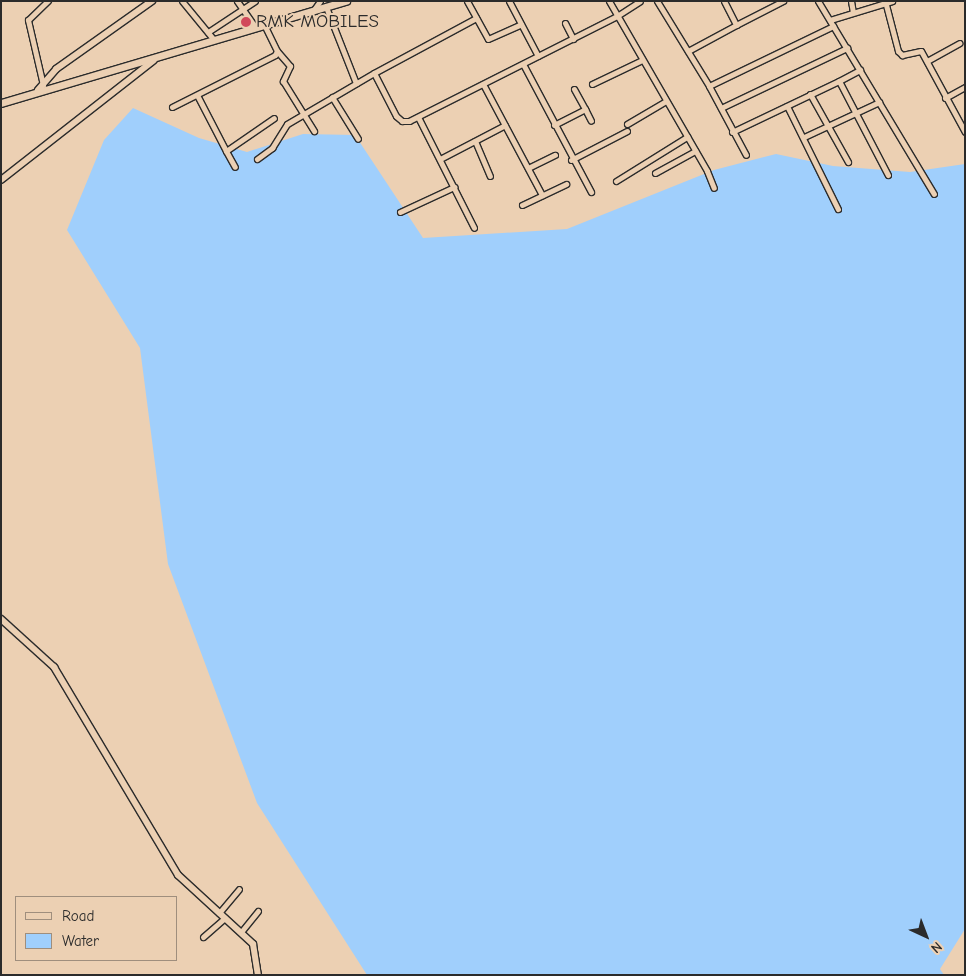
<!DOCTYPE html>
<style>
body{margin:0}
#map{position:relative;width:966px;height:976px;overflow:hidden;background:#ecd0b3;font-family:"Comic Neue",sans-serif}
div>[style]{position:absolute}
.water>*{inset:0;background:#a0cffc}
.roads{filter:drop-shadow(1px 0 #2b2b2b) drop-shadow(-1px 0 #2b2b2b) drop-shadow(0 1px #2b2b2b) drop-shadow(0 -1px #2b2b2b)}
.minor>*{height:5px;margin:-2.5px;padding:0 2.5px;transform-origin:2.5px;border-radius:2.5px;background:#ecd0b3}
.tertiary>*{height:6px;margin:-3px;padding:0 3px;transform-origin:3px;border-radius:3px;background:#ecd0b3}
.secondary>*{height:7px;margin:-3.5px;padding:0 3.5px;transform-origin:3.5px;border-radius:3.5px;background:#ecd0b3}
.dots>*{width:14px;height:14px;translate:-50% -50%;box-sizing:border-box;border:2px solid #ecd0b3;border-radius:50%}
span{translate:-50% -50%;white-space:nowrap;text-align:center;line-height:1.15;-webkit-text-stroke:4px #ecd0b3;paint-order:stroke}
.poi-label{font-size:19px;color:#2b2b2b}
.left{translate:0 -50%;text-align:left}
.frame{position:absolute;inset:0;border:2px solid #2b2b2b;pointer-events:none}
.legend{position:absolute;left:15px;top:896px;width:162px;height:65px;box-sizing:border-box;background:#ecd0b3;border:1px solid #9f8e7d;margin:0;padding:6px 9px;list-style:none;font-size:15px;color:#2b2b2b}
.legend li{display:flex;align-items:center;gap:10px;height:25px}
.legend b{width:25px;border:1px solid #9f8e7d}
.north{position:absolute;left:901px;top:911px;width:50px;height:50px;-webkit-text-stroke:4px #ecd0b3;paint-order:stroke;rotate:137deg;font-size:14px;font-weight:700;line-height:20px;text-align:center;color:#2b2b2b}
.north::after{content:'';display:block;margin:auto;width:18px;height:22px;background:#2b2b2b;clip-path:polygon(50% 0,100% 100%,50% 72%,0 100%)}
</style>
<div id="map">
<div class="water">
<i style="clip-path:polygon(133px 108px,199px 138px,247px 152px,303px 134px,355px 135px,423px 238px,567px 229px,714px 170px,776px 154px,833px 166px,910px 172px,965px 164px,965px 929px,940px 969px,944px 975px,367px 975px,257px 803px,168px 564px,140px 348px,67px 230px,104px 140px)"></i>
</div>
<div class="roads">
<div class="minor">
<i style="left:182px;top:1px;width:50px;rotate:50.6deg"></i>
<i style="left:237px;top:1px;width:32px;rotate:55deg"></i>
<i style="left:467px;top:1px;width:43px;rotate:61.1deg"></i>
<i style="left:488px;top:39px;width:36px;rotate:-24deg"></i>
<i style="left:509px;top:1px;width:62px;rotate:62.2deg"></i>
<i style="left:609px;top:1px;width:196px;rotate:60deg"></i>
<i style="left:707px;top:171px;width:18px;rotate:68deg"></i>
<i style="left:657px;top:1px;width:100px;rotate:58.5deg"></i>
<i style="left:709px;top:86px;width:78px;rotate:61.8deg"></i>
<i style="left:724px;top:1px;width:27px;rotate:63deg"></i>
<i style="left:736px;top:25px;width:53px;rotate:-27.1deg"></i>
<i style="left:818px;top:1px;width:225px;rotate:59deg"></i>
<i style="left:851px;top:1px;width:11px;rotate:80deg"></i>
<i style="left:885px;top:1px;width:52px;rotate:75.4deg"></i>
<i style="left:898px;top:51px;width:6px;rotate:45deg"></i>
<i style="left:902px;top:55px;width:19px;rotate:-12deg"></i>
<i style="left:921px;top:51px;width:92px;rotate:61.5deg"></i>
<i style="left:326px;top:7px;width:82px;rotate:68.5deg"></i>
<i style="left:313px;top:11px;width:12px;rotate:-55deg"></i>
<i style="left:830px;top:20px;width:65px;rotate:-17deg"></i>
<i style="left:565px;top:23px;width:18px;rotate:63deg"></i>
<i style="left:208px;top:32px;width:56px;rotate:-33.4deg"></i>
<i style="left:277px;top:51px;width:20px;rotate:49deg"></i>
<i style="left:290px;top:66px;width:17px;rotate:115deg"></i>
<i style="left:283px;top:81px;width:59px;rotate:58.2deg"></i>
<i style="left:688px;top:51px;width:55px;rotate:-28.4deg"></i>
<i style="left:927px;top:61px;width:37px;rotate:-29deg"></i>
<i style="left:523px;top:64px;width:145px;rotate:62deg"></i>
<i style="left:374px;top:73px;width:116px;rotate:-28.3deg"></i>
<i style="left:839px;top:81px;width:24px;rotate:-28deg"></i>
<i style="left:483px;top:84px;width:126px;rotate:62deg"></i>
<i style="left:592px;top:84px;width:55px;rotate:-25.6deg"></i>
<i style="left:43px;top:85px;width:67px;rotate:-103deg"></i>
<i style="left:28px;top:20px;width:28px;rotate:-44deg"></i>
<i style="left:709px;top:86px;width:138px;rotate:-25.8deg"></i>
<i style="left:574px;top:89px;width:23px;rotate:61deg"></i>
<i style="left:810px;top:94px;width:78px;rotate:60.8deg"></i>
<i style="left:197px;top:95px;width:63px;rotate:62.6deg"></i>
<i style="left:226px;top:151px;width:58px;rotate:-34.5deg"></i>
<i style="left:332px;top:97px;width:49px;rotate:58.2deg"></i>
<i style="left:945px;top:98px;width:23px;rotate:-29deg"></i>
<i style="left:787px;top:106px;width:115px;rotate:63.7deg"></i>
<i style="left:172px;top:107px;width:115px;rotate:-26.8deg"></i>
<i style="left:275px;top:55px;width:4px;rotate:-63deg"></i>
<i style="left:277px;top:51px;width:30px;rotate:-116deg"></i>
<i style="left:721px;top:108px;width:140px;rotate:-25.5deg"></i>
<i style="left:418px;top:117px;width:124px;rotate:63.2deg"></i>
<i style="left:627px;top:124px;width:45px;rotate:-30.5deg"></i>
<i style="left:554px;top:125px;width:35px;rotate:-27deg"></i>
<i style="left:585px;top:109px;width:13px;rotate:63deg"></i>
<i style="left:732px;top:132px;width:119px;rotate:-25.5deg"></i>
<i style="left:839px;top:81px;width:106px;rotate:62.5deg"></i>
<i style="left:804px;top:137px;width:83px;rotate:-25deg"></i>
<i style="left:475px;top:141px;width:38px;rotate:67deg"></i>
<i style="left:226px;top:151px;width:18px;rotate:61deg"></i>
<i style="left:257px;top:159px;width:19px;rotate:-36deg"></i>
<i style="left:272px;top:148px;width:28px;rotate:-58deg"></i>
<i style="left:287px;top:124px;width:101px;rotate:-30.4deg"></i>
<i style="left:374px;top:73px;width:48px;rotate:62.9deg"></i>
<i style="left:396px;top:116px;width:8px;rotate:40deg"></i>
<i style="left:402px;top:121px;width:7px"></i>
<i style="left:409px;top:121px;width:233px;rotate:-26.8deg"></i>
<i style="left:617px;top:16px;width:27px;rotate:-33deg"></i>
<i style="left:440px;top:159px;width:73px;rotate:-27.6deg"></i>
<i style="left:571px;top:160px;width:63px;rotate:-27.4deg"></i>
<i style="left:528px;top:168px;width:30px;rotate:-26deg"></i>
<i style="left:655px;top:173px;width:46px;rotate:-28.8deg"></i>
<i style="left:616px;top:181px;width:84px;rotate:-31.8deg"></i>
<i style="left:522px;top:205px;width:49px;rotate:-25.5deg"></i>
<i style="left:400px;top:212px;width:60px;rotate:-24.8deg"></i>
<i style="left:219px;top:913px;width:31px;rotate:-50deg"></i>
<i style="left:241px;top:932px;width:27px;rotate:-51deg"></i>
<i style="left:203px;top:937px;width:29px;rotate:-41deg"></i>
</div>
<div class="tertiary">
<i style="left:38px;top:90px;width:28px;rotate:-49deg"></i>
<i style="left:56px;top:69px;width:118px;rotate:-35.3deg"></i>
<i style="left:1px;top:180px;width:194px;rotate:-38.1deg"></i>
<i style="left:1px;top:619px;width:72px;rotate:42.2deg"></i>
<i style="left:54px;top:667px;width:242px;rotate:59.2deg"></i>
<i style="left:178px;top:875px;width:102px;rotate:42.6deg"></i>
<i style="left:253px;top:944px;width:31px;rotate:81deg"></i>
</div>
<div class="secondary">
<i style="left:1px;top:103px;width:360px;rotate:-16.5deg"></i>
</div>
</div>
<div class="dots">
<i style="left:246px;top:22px;background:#d1495b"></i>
</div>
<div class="poi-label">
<span class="left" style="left:256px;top:22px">RMK MOBILES</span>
</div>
<div class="frame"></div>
<ul class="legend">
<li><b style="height:6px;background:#ecd0b3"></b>Road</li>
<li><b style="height:14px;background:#a0cffc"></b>Water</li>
</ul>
<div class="north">N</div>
</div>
